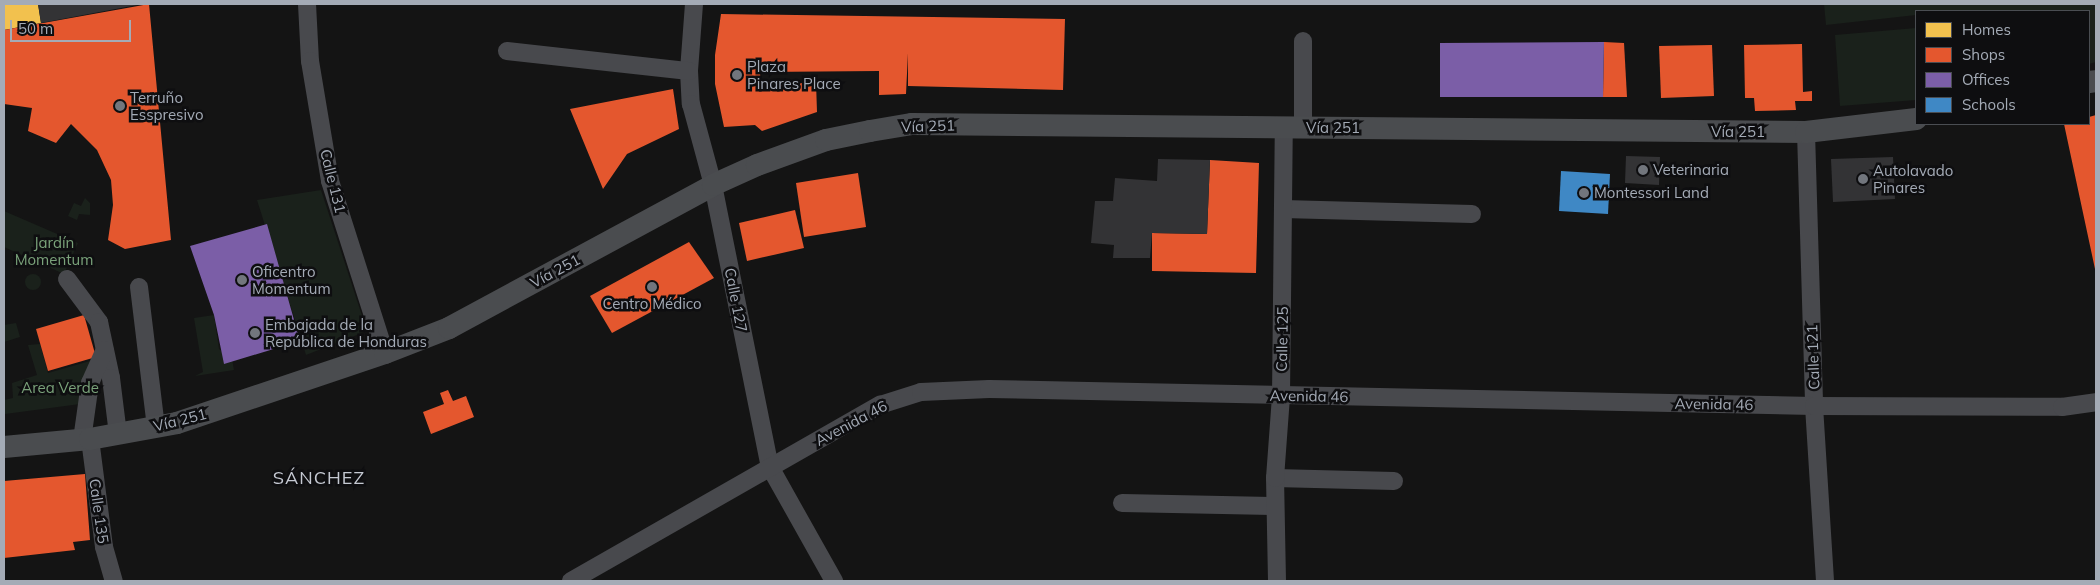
<!DOCTYPE html>
<meta charset="utf-8">
<style>
body{margin:0}
#map{position:relative;width:2100px;height:585px;overflow:hidden;background:#141414;font-family:Mulish,sans-serif}
div>[style]{position:absolute}
.green>*{inset:0;background:#1a211b}
.round{border-radius:50%}
.homes>*{inset:0;background:#f2c14e}
.shops>*{inset:0;background:#e4572e}
.offices>*{inset:0;background:#7b5ea7}
.schools>*{inset:0;background:#3f88c5}
.building>*{inset:0;background:#333335}
.minor>*{height:18px;margin:-9px;padding:0 9px;transform-origin:9px;border-radius:9px;background:#48494d}
.major>*{height:22px;margin:-11px;padding:0 11px;transform-origin:11px;border-radius:11px;background:#4a4c4f}
.dots>*{width:14px;height:14px;translate:-50% -50%;box-sizing:border-box;border:2px solid #0e0e10;border-radius:50%}
span{translate:-50% -50%;white-space:nowrap;text-align:center;line-height:1.15;-webkit-text-stroke:5px #0e0e10;paint-order:stroke}
.poi-label{font-size:15px;color:#a4abb6}
.left{translate:0 -50%;text-align:left}
.street-label{font-size:15px;color:#a4abb6}
.park-label{font-size:15px;color:#7aa27a}
.quarter-label{font-size:18px;color:#c5c9d2;letter-spacing:1px}
.frame{position:absolute;inset:0;border:5px solid #a4abb6;pointer-events:none}
.legend{position:absolute;left:1915px;top:10px;width:175px;height:115px;box-sizing:border-box;background:#0e0e10;border:1px solid #4a4d52;margin:0;padding:6px 9px;list-style:none;font-size:15px;color:#a4abb6}
.legend li{display:flex;align-items:center;gap:10px;height:25px}
.legend b{width:25px;border:1px solid #4a4d52}
.scale{position:absolute;left:10px;top:20px;width:121px;height:22px;box-sizing:border-box;border:2px solid #a4abb6;border-top:0;padding-left:6px;font-size:15px;line-height:18px;white-space:nowrap;color:#a4abb6;-webkit-text-stroke:4px #0e0e10;paint-order:stroke}
</style>
<div id="map">
<div class="green">
<i style="clip-path:polygon(1824px 4px,2096px 4px,2096px 62px,2089px 64px,2089px 11px,1916px 11px,1916px 15px,1826px 25px)"></i>
<i style="clip-path:polygon(1916px 28px,1916px 100px,1840px 106px,1835px 35px)"></i>
<i style="clip-path:polygon(321px 190px,367px 331px,306px 355px,257px 200px)"></i>
<i style="clip-path:polygon(85px 198px,90px 203px,90px 215px,79px 214px,77px 220px,68px 216px,74px 203px,81px 206px)"></i>
<i style="clip-path:polygon(4px 211px,78px 243px,64px 274px,4px 247px)"></i>
<i class="round" style="left:25px;top:274px;width:16px;height:16px"></i>
<i style="clip-path:polygon(214px 315px,219px 349px,232px 359px,234px 370px,195px 376px,203px 372px,194px 318px)"></i>
<i style="clip-path:polygon(16px 323px,20px 337px,4px 342px,4px 325px)"></i>
<i style="clip-path:polygon(40px 344px,48px 373px,97px 359px,80px 404px,5px 414px,4px 400px,13px 398px,12px 383px,37px 375px,28px 345px)"></i>
</div>
<div class="homes">
<i style="clip-path:polygon(4px 4px,38px 4px,41px 23px,4px 30px)"></i>
</div>
<div class="shops">
<i style="clip-path:polygon(149px 4px,171px 240px,125px 249px,108px 240px,113px 205px,111px 180px,97px 150px,71px 124px,56px 143px,28px 131px,32px 108px,4px 104px,4px 30px)"></i>
<i style="clip-path:polygon(721px 14px,1065px 19px,1063px 90px,908px 86px,908px 53px,906px 94px,879px 95px,879px 71px,760px 72px,761px 86px,816px 82px,817px 112px,762px 131px,755px 125px,724px 127px,715px 84px,715px 55px)"></i>
<i style="clip-path:polygon(1604px 42px,1624px 43px,1627px 97px,1603px 97px)"></i>
<i style="clip-path:polygon(1802px 44px,1803px 92px,1812px 91px,1812px 101px,1795px 101px,1796px 110px,1755px 111px,1754px 98px,1745px 98px,1744px 45px)"></i>
<i style="clip-path:polygon(1712px 45px,1714px 96px,1661px 98px,1659px 46px)"></i>
<i style="clip-path:polygon(673px 89px,679px 129px,627px 154px,603px 189px,570px 109px)"></i>
<i style="clip-path:polygon(2096px 115px,2096px 269px,2095px 269px,2064px 124px,2089px 124px,2089px 117px)"></i>
<i style="clip-path:polygon(1210px 160px,1259px 163px,1256px 273px,1152px 271px,1152px 233px,1207px 234px)"></i>
<i style="clip-path:polygon(858px 173px,866px 227px,804px 237px,796px 183px)"></i>
<i style="clip-path:polygon(795px 210px,804px 248px,747px 261px,739px 223px)"></i>
<i style="clip-path:polygon(689px 242px,714px 278px,612px 333px,590px 296px)"></i>
<i style="clip-path:polygon(84px 315px,96px 357px,48px 371px,36px 329px)"></i>
<i style="clip-path:polygon(448px 390px,453px 401px,466px 396px,474px 417px,431px 434px,423px 412px,444px 404px,440px 393px)"></i>
<i style="clip-path:polygon(85px 474px,90px 540px,73px 542px,75px 550px,4px 558px,4px 481px)"></i>
</div>
<div class="offices">
<i style="clip-path:polygon(1604px 42px,1603px 97px,1440px 97px,1440px 43px)"></i>
<i style="clip-path:polygon(267px 224px,300px 341px,224px 364px,214px 315px,190px 246px)"></i>
</div>
<div class="schools">
<i style="clip-path:polygon(1561px 171px,1610px 174px,1608px 214px,1559px 211px)"></i>
</div>
<div class="building">
<i style="clip-path:polygon(38px 4px,137px 4px,137px 5px,41px 23px)"></i>
<i style="clip-path:polygon(1626px 156px,1660px 157px,1659px 185px,1625px 183px)"></i>
<i style="clip-path:polygon(1893px 157px,1895px 199px,1833px 202px,1831px 159px)"></i>
<i style="clip-path:polygon(1158px 159px,1210px 160px,1207px 234px,1152px 233px,1150px 258px,1113px 258px,1114px 245px,1091px 243px,1095px 201px,1113px 201px,1115px 178px,1157px 181px)"></i>
</div>
<div class="minor">
<i style="left:307px;top:4px;width:57px;rotate:87deg"></i>
<i style="left:310px;top:61px;width:122px;rotate:80.5deg"></i>
<i style="left:330px;top:181px;width:181px;rotate:72.3deg"></i>
<i style="left:694px;top:4px;width:67px;rotate:94.3deg"></i>
<i style="left:689px;top:71px;width:33px;rotate:87deg"></i>
<i style="left:691px;top:104px;width:84px;rotate:74.8deg"></i>
<i style="left:713px;top:185px;width:288px;rotate:78.6deg"></i>
<i style="left:770px;top:467px;width:131px;rotate:60.7deg"></i>
<i style="left:507px;top:51px;width:183px;rotate:6.3deg"></i>
<i style="left:1303px;top:127px;width:86px;rotate:-90deg"></i>
<i style="left:1806px;top:132px;width:274px;rotate:88.3deg"></i>
<i style="left:1814px;top:406px;width:175px;rotate:86.4deg"></i>
<i style="left:1283px;top:209px;width:189px;rotate:1.5deg"></i>
<i style="left:67px;top:279px;width:54px;rotate:53.3deg"></i>
<i style="left:99px;top:322px;width:57px;rotate:77.9deg"></i>
<i style="left:111px;top:378px;width:56px;rotate:82.9deg"></i>
<i style="left:139px;top:287px;width:141px;rotate:83.1deg"></i>
<i style="left:90px;top:439px;width:109px;rotate:82.6deg"></i>
<i style="left:104px;top:547px;width:35px;rotate:74deg"></i>
<i style="left:82px;top:440px;width:58px;rotate:-82deg"></i>
<i style="left:90px;top:383px;width:36px;rotate:-66deg"></i>
<i style="left:1275px;top:478px;width:119px;rotate:1.4deg"></i>
<i style="left:1122px;top:503px;width:153px;rotate:1.1deg"></i>
<i style="left:571px;top:581px;width:356px;rotate:-29.7deg"></i>
<i style="left:880px;top:405px;width:43px;rotate:-17.6deg"></i>
<i style="left:921px;top:392px;width:68px;rotate:-2.5deg"></i>
<i style="left:989px;top:389px;width:825px;rotate:1.18deg"></i>
<i style="left:1814px;top:406px;width:248px;rotate:0.2deg"></i>
<i style="left:2062px;top:407px;width:34px;rotate:-8deg"></i>
<i style="left:1277px;top:581px;width:103px;rotate:-91.1deg"></i>
<i style="left:1275px;top:478px;width:82px;rotate:-85.8deg"></i>
<i style="left:1281px;top:396px;width:269px;rotate:-89.4deg"></i>
</div>
<div class="major">
<i style="left:2089px;top:82px;width:7px;rotate:-8deg"></i>
<i style="left:4px;top:447px;width:86px;rotate:-5.3deg"></i>
<i style="left:90px;top:439px;width:88px;rotate:-10.4deg"></i>
<i style="left:177px;top:423px;width:219px;rotate:-18.6deg"></i>
<i style="left:385px;top:353px;width:69px;rotate:-21.3deg"></i>
<i style="left:449px;top:328px;width:300px;rotate:-28.4deg"></i>
<i style="left:713px;top:185px;width:48px;rotate:-24.4deg"></i>
<i style="left:757px;top:165px;width:73px;rotate:-19.9deg"></i>
<i style="left:826px;top:140px;width:45px;rotate:-11.6deg"></i>
<i style="left:870px;top:131px;width:43px;rotate:-9.5deg"></i>
<i style="left:912px;top:124px;width:894px;rotate:0.51deg"></i>
<i style="left:1806px;top:132px;width:111px;rotate:-6.7deg"></i>
</div>
<div class="dots">
<i style="left:737px;top:75px;background:#72767d"></i>
<i style="left:120px;top:106px;background:#72767d"></i>
<i style="left:1643px;top:170px;background:#72767d"></i>
<i style="left:1863px;top:179px;background:#72767d"></i>
<i style="left:1584px;top:193px;background:#72767d"></i>
<i style="left:242px;top:280px;background:#72767d"></i>
<i style="left:652px;top:287px;background:#72767d"></i>
<i style="left:255px;top:333px;background:#72767d"></i>
</div>
<div class="poi-label">
<span class="left" style="left:747px;top:75px">Plaza<br>Pinares Place</span>
<span class="left" style="left:130px;top:106px">Terruño<br>Esspresivo</span>
<span class="left" style="left:1653px;top:170px">Veterinaria</span>
<span class="left" style="left:1873px;top:179px">Autolavado<br>Pinares</span>
<span class="left" style="left:1594px;top:193px">Montessori Land</span>
<span class="left" style="left:252px;top:280px">Oficentro<br>Momentum</span>
<span style="left:652px;top:304px">Centro Médico</span>
<span class="left" style="left:265px;top:333px">Embajada de la<br>República de Honduras</span>
</div>
<div class="street-label">
<span style="left:928px;top:126px;rotate:-2deg">Vía 251</span>
<span style="left:1333px;top:128px">Vía 251</span>
<span style="left:1738px;top:132px">Vía 251</span>
<span style="left:333px;top:181px;rotate:76deg">Calle 131</span>
<span style="left:555px;top:271px;rotate:-28deg">Vía 251</span>
<span style="left:736px;top:300px;rotate:79deg">Calle 127</span>
<span style="left:1282px;top:339px;rotate:-89deg">Calle 125</span>
<span style="left:1813px;top:357px;rotate:-92deg">Calle 121</span>
<span style="left:1309px;top:396px;rotate:1deg">Avenida 46</span>
<span style="left:1714px;top:404px;rotate:1deg">Avenida 46</span>
<span style="left:180px;top:420px;rotate:-14deg">Vía 251</span>
<span style="left:851px;top:423px;rotate:-28deg">Avenida 46</span>
<span style="left:99px;top:511px;rotate:82deg">Calle 135</span>
</div>
<div class="park-label">
<span style="left:54px;top:251px">Jardín<br>Momentum</span>
<span style="left:60px;top:388px">Area Verde</span>
</div>
<div class="quarter-label">
<span style="left:319px;top:478px">SÁNCHEZ</span>
</div>
<div class="frame"></div>
<ul class="legend">
<li><b style="height:14px;background:#f2c14e"></b>Homes</li>
<li><b style="height:14px;background:#e4572e"></b>Shops</li>
<li><b style="height:14px;background:#7b5ea7"></b>Offices</li>
<li><b style="height:14px;background:#3f88c5"></b>Schools</li>
</ul>
<div class="scale">50 m</div>
</div>
